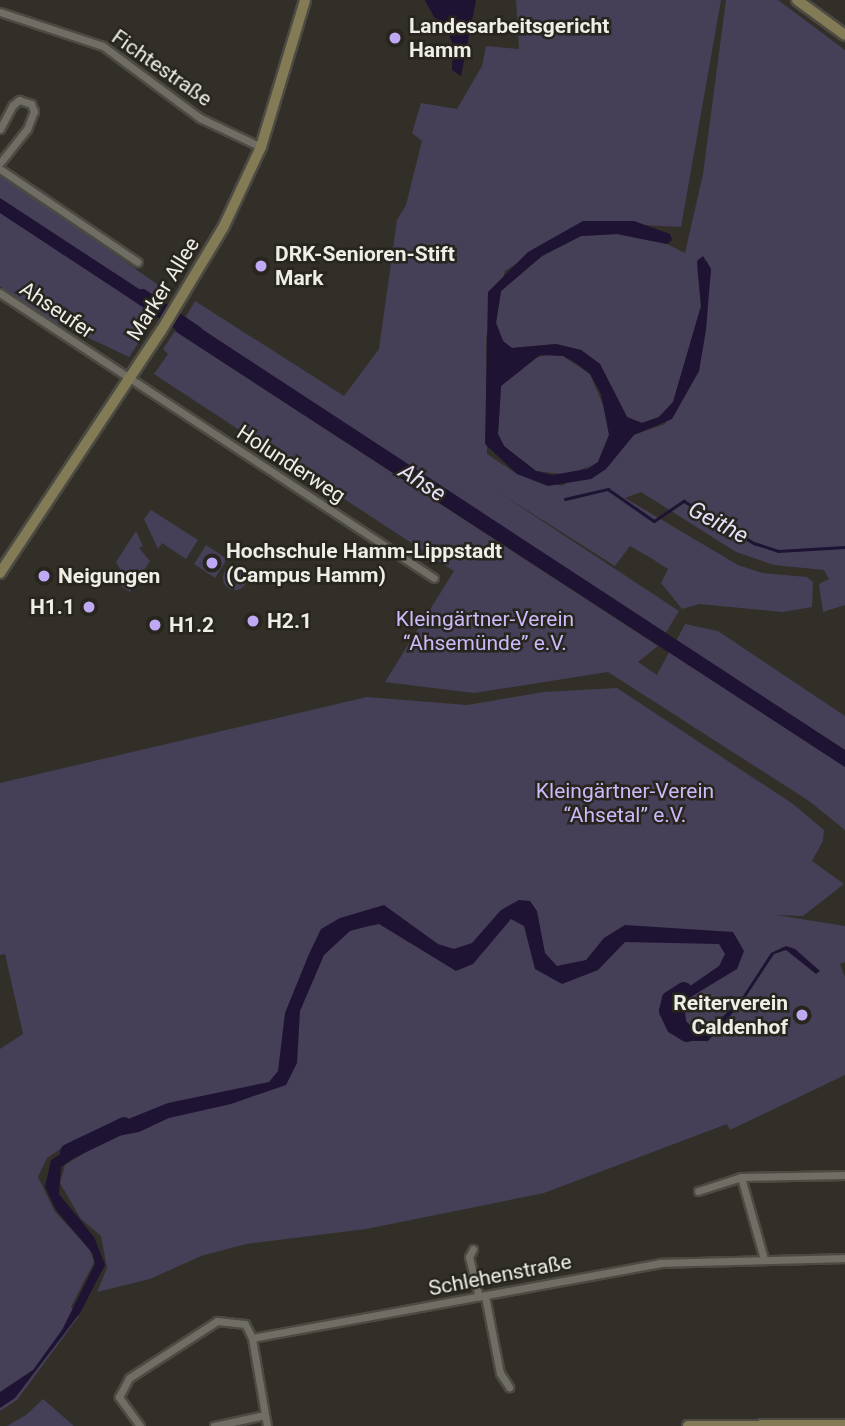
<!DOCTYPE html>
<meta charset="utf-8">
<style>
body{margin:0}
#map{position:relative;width:845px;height:1426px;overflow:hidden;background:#312f27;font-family:Roboto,sans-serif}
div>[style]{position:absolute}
.green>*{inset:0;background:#463f58}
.round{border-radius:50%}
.water>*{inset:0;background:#1e1333}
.stream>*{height:2.5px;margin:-1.25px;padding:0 1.25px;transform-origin:1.25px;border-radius:1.25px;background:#1e1333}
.river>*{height:16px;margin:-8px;padding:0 8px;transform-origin:8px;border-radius:8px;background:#1e1333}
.roads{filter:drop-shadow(2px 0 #4c4a43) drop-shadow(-2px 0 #4c4a43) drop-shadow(0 2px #4c4a43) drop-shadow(0 -2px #4c4a43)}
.street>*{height:7px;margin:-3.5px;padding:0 3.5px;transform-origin:3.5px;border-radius:3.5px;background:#706e64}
.secondary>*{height:10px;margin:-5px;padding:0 5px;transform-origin:5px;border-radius:5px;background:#827b55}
.dots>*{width:19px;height:19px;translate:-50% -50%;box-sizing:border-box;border:4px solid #27251d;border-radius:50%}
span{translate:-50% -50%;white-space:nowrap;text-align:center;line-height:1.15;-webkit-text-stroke:5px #27251d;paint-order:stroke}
.poi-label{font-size:21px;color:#eeede8;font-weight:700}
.left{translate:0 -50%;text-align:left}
.right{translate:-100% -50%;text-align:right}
.street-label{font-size:21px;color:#eeede8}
.park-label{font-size:21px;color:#cbbafa}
.water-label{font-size:23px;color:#e6dffa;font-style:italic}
</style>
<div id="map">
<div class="green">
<i style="clip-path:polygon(516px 0,721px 0,681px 227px,583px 222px,505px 271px,486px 338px,487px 454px,517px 474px,562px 486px,633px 435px,665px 424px,699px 371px,711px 270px,707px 261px,697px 266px,701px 306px,673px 402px,659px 417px,642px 423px,627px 417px,600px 364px,581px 350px,556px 344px,511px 348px,503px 341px,496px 323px,501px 291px,542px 256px,581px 236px,617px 234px,667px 244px,685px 253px,703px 174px,726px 0,778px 0,845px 50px,845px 605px,823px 612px,819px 584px,829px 579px,824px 570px,774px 565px,736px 552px,641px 492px,625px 498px,738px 565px,762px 573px,807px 577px,813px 582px,812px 607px,783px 612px,699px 604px,682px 609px,661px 583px,668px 569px,651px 558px,630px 546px,615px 566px,492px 488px,679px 611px,665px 634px,384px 453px,185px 318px,195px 301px,344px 396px,379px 349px,397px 220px,406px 205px,422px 141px,412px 133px,421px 103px,457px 109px,482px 66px,486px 46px,519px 49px)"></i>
<i style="clip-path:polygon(0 173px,171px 294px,129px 357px,34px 312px,0 286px)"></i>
<i style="clip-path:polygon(175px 331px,658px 646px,638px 662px,657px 675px,669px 652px,845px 767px,845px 830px,809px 801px,608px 672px,474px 693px,385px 682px,454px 571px,154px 374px,168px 354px,163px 349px)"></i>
<i style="clip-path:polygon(550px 354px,563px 356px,590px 374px,609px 419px,609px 435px,598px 462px,569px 475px,536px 471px,504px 446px,498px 434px,501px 386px,531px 359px)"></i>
<i style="clip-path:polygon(151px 510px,198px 540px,186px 559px,162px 543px,158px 549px,144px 519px)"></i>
<i style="clip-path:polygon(136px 531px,143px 546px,139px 548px,150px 561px,130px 592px,114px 581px,121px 571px,116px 562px)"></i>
<i style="clip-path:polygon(206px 545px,227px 559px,215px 578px,194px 564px)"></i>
<i class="round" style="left:223px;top:566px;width:24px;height:24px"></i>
<i style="clip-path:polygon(685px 624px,718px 631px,845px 716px,845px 750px,676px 641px)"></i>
<i style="clip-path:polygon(617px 688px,793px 804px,824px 830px,823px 841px,812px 861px,844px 884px,803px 916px,776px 915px,845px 926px,845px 962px,840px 964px,845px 977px,845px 1075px,730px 1130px,727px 1124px,544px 1193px,366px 1229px,246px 1244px,201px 1256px,150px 1279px,97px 1292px,107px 1268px,101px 1236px,81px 1219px,60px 1183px,65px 1165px,91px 1149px,84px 1136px,74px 1140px,47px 1158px,38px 1177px,55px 1212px,89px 1248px,94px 1262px,71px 1307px,79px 1316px,17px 1400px,0 1411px,0 1049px,23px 1034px,5px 954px,0 955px,0 783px,367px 697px,467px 705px,544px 692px)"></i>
<i style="clip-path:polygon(43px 1399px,74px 1426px,7px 1426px,26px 1415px)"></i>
</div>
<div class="water">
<i style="clip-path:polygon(425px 0,476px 0,461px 76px,452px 70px,453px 46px,446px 25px,434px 17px)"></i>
<i style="clip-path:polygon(0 198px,162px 304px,155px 315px,6px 217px,0 213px)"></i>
<i style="clip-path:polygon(evenodd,583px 221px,634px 221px,670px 234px,672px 240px,667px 244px,617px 234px,581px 236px,542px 256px,501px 291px,496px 323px,503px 341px,512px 348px,556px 344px,581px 350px,600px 364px,627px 417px,642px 423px,659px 417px,673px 402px,701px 306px,697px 261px,703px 256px,711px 269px,706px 330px,699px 371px,672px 419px,634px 435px,606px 469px,591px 479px,548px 486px,517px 474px,485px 444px,488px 292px,528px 252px,583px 221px,540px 355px,563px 356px,576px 363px,590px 374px,601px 394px,609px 435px,598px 462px,587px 469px,552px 475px,536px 471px,504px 446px,498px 434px,501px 386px,540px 355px)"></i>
<i style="clip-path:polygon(185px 318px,845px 750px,845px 767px,175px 331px)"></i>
<i style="clip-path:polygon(519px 900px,530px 901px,537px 911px,545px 953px,557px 966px,586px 960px,604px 938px,625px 925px,733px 932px,744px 951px,737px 969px,684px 1001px,686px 1021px,695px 1030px,707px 1032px,741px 999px,771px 953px,786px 946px,795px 949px,820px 971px,816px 974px,786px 950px,774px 954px,743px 1001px,708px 1041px,690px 1041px,672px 1026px,667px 1002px,719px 966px,725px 954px,719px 944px,625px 942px,598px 970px,562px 984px,535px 969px,524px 926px,511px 919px,473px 964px,456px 971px,379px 924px,369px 926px,350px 931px,324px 955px,300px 1011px,297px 1063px,286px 1085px,231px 1104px,169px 1118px,139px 1132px,107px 1138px,101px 1130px,168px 1103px,269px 1082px,278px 1071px,285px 1013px,309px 954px,321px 929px,340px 918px,384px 905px,438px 944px,454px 949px,472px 943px,501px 910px)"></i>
<i style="clip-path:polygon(85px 1139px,89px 1147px,61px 1167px,59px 1194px,94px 1237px,105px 1265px,80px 1313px,15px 1398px,0 1408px,0 1392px,33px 1370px,62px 1330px,95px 1264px,93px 1254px,56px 1210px,45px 1187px,51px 1160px)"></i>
</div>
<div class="stream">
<i style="left:565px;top:499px;width:44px;rotate:-13.1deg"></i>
<i style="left:608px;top:489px;width:56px;rotate:34.8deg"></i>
<i style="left:654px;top:521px;width:36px;rotate:-34deg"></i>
<i style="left:684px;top:501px;width:82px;rotate:31deg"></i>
<i style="left:754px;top:543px;width:25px;rotate:18deg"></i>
<i style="left:778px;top:551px;width:67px;rotate:-3.4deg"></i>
</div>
<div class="river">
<i style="left:142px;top:297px;width:65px;rotate:34.4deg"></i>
<i style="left:684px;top:990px;width:17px;rotate:147deg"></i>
<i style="left:670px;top:999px;width:12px;rotate:104deg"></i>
<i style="left:667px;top:1011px;width:17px;rotate:65deg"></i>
<i style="left:674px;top:1026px;width:15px;rotate:32deg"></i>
<i style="left:68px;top:1152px;width:62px;rotate:-25.7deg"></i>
</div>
<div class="roads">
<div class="street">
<i style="left:0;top:12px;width:108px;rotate:18.3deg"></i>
<i style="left:103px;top:46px;width:121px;rotate:36.6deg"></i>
<i style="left:200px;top:118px;width:68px;rotate:25.4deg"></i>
<i style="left:0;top:129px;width:27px;rotate:-62deg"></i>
<i style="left:13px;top:105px;width:8px;rotate:-40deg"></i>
<i style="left:19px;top:100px;width:13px;rotate:18deg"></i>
<i style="left:31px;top:104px;width:8px;rotate:67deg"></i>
<i style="left:34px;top:111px;width:19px;rotate:111deg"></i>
<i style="left:27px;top:129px;width:43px;rotate:128.5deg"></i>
<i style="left:0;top:169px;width:166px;rotate:34deg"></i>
<i style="left:0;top:293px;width:519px;rotate:33.29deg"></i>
<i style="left:698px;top:1191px;width:45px;rotate:-18deg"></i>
<i style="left:473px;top:1249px;width:9px;rotate:117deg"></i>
<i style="left:469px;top:1257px;width:41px;rotate:76deg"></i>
<i style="left:764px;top:1259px;width:85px;rotate:-105.7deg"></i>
<i style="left:741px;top:1177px;width:104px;rotate:-1.1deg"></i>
<i style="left:485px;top:1296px;width:78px;rotate:79deg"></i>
<i style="left:500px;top:1373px;width:17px;rotate:57deg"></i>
<i style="left:140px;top:1426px;width:36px;rotate:-126deg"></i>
<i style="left:119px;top:1397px;width:21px;rotate:-62deg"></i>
<i style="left:129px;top:1378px;width:105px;rotate:-32.9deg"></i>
<i style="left:217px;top:1321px;width:28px;rotate:6deg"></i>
<i style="left:245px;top:1324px;width:16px;rotate:63deg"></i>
<i style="left:214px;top:1426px;width:52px;rotate:-12.2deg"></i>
<i style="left:267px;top:1426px;width:89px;rotate:-99.7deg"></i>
<i style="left:252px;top:1338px;width:415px;rotate:-10.4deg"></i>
<i style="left:660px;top:1263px;width:185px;rotate:-1.5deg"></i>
</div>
<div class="secondary">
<i style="left:797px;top:0;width:59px;rotate:36.1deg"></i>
<i style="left:0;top:573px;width:291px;rotate:-56.4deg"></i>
<i style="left:161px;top:331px;width:122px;rotate:-59deg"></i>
<i style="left:224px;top:226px;width:87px;rotate:-64.9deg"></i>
<i style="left:261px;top:147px;width:153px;rotate:-73.3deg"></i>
<i style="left:688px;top:1426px;width:157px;rotate:-0.4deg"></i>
</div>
</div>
<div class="dots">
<i style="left:395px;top:38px;background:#bfa9f4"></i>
<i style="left:261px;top:266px;background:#bfa9f4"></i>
<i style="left:212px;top:563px;background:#bfa9f4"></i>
<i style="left:44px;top:576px;background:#bfa9f4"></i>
<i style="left:89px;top:607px;background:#bfa9f4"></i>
<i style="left:253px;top:621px;background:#bfa9f4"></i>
<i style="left:155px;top:625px;background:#bfa9f4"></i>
<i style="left:802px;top:1015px;background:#bfa9f4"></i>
</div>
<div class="poi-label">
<span class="left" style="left:409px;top:38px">Landesarbeitsgericht<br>Hamm</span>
<span class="left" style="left:275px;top:266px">DRK-Senioren-Stift<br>Mark</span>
<span class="left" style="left:226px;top:563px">Hochschule Hamm-Lippstadt<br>(Campus Hamm)</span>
<span class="left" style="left:58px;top:576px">Neigungen</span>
<span class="right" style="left:75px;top:607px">H1.1</span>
<span class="left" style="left:267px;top:621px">H2.1</span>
<span class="left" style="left:169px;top:625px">H1.2</span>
<span class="right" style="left:788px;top:1015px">Reiterverein<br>Caldenhof</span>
</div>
<div class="street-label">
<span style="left:162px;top:68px;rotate:35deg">Fichtestraße</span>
<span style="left:163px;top:289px;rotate:-58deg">Marker Allee</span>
<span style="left:57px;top:310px;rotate:34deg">Ahseufer</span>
<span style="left:291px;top:464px;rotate:33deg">Holunderweg</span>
<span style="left:500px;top:1275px;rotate:-11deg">Schlehenstraße</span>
</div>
<div class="park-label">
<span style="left:485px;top:631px">Kleingärtner-Verein<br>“Ahsemünde” e.V.</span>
<span style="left:625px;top:803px">Kleingärtner-Verein<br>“Ahsetal” e.V.</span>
</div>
<div class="water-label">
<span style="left:422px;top:483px;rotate:33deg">Ahse</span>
<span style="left:718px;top:523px;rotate:28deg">Geithe</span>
</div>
</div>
